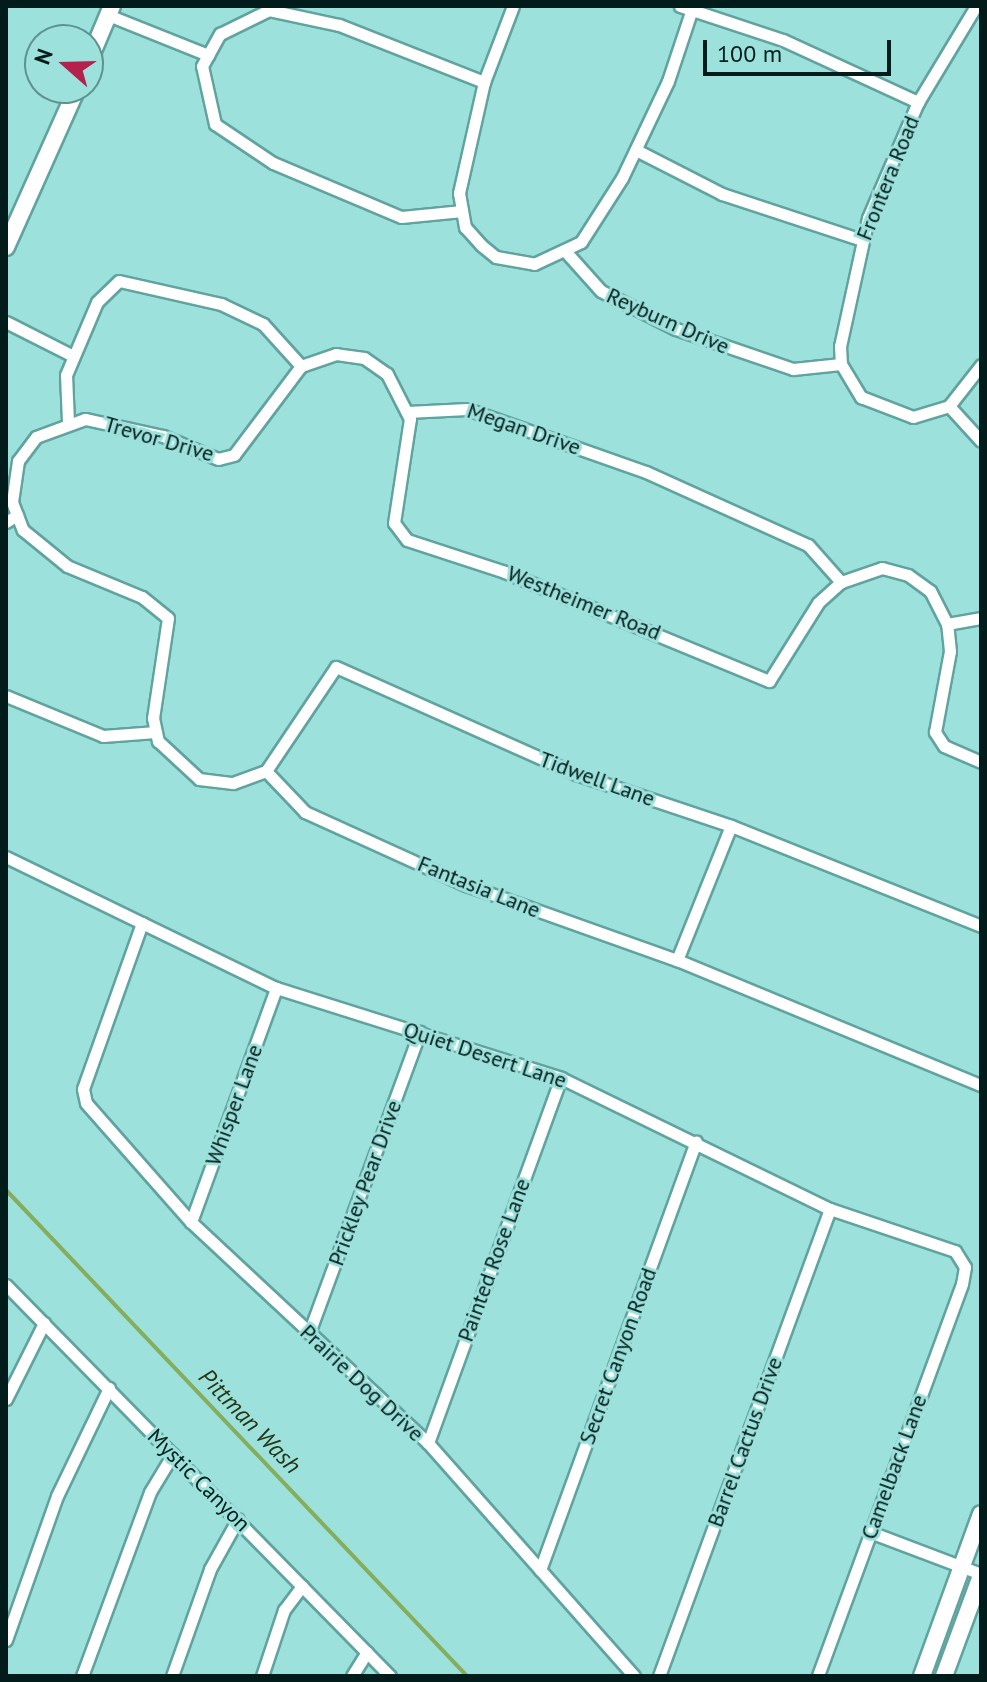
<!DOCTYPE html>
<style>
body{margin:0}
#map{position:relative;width:987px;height:1682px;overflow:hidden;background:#9de1dc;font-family:"PT Sans",sans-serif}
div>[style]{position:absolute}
.stream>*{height:4px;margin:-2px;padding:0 2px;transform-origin:2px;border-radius:2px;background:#85ad5b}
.roads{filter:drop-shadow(2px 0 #60a39f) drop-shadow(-2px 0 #60a39f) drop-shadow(0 2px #60a39f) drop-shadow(0 -2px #60a39f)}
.minor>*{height:11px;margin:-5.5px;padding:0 5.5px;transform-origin:5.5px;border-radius:5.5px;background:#fff}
.secondary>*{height:16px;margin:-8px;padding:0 8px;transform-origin:8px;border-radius:8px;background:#fff}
span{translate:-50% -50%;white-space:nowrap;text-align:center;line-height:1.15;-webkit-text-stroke:6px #9de1dc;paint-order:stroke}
.street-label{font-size:22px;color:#011c1b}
.water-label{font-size:24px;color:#263614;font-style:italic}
.frame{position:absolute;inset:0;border:8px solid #011c1b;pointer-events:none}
.north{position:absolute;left:24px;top:24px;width:80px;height:80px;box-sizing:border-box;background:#9de1dc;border:2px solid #5f928f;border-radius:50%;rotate:290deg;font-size:22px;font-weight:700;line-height:32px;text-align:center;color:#011c1b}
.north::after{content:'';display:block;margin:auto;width:28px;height:36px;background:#b3214c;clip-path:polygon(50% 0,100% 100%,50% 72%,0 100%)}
.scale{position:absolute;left:703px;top:40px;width:188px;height:36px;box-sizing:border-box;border:4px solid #011c1b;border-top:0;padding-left:10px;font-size:24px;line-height:28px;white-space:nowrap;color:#011c1b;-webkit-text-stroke:6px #9de1dc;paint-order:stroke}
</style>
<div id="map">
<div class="stream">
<i style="left:6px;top:1190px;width:670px;rotate:46.51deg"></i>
</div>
<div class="roads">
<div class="minor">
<i style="left:513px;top:6px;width:81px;rotate:110.9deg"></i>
<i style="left:484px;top:82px;width:114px;rotate:102.7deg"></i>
<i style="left:459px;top:193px;width:35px;rotate:80deg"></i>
<i style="left:465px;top:227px;width:24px;rotate:48deg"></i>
<i style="left:481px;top:245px;width:19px;rotate:39deg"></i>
<i style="left:496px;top:257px;width:39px;rotate:10deg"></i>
<i style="left:534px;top:264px;width:52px;rotate:-25.1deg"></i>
<i style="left:581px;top:242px;width:76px;rotate:-57.4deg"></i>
<i style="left:622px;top:178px;width:107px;rotate:-64.6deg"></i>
<i style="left:668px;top:81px;width:79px;rotate:-71.6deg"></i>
<i style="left:680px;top:6px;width:108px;rotate:18.3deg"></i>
<i style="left:783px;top:40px;width:149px;rotate:24.7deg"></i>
<i style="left:976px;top:6px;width:112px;rotate:121.1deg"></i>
<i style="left:918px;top:102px;width:126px;rotate:113.3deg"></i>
<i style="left:868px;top:218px;width:131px;rotate:102.3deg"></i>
<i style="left:840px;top:346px;width:18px;rotate:87deg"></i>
<i style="left:841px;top:364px;width:39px;rotate:59deg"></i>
<i style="left:861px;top:397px;width:56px;rotate:21deg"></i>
<i style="left:913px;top:417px;width:38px;rotate:-17deg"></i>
<i style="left:949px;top:406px;width:52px;rotate:-52deg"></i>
<i style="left:108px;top:15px;width:108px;rotate:21.8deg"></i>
<i style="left:636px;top:150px;width:97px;rotate:27.1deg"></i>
<i style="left:722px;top:194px;width:147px;rotate:18.2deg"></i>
<i style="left:462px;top:211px;width:61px;rotate:174.4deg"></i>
<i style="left:401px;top:217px;width:139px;rotate:-157.1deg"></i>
<i style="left:273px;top:163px;width:70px;rotate:-146.1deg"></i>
<i style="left:215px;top:124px;width:59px;rotate:-102.6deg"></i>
<i style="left:202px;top:66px;width:37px;rotate:-61deg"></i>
<i style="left:220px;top:34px;width:55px;rotate:-26.1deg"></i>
<i style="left:269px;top:10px;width:72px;rotate:12.1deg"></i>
<i style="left:339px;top:25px;width:156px;rotate:21.5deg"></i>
<i style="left:566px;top:252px;width:52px;rotate:48.1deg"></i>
<i style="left:601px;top:291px;width:84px;rotate:26.9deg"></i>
<i style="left:676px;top:329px;width:124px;rotate:18.9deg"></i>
<i style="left:793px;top:369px;width:48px;rotate:-5.9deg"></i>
<i style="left:6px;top:322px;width:75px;rotate:26.9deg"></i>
<i style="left:949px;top:406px;width:47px;rotate:47.6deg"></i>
<i style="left:407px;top:412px;width:60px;rotate:-2.9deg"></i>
<i style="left:467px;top:409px;width:190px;rotate:19.4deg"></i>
<i style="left:646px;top:472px;width:178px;rotate:24.3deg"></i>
<i style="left:808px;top:545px;width:50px;rotate:48.3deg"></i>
<i style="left:68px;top:422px;width:47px;rotate:-92.4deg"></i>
<i style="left:66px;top:375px;width:79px;rotate:-67deg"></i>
<i style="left:97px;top:302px;width:30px;rotate:-44deg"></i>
<i style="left:119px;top:281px;width:105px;rotate:12.7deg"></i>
<i style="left:221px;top:304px;width:47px;rotate:25.5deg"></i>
<i style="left:263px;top:324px;width:57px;rotate:47.9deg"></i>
<i style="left:6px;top:522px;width:13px;rotate:-32deg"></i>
<i style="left:947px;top:624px;width:35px;rotate:-10deg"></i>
<i style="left:6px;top:696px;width:105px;rotate:22.4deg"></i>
<i style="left:103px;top:736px;width:53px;rotate:-4.3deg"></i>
<i style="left:981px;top:762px;width:40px;rotate:-156.6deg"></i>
<i style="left:944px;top:746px;width:17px;rotate:-123deg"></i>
<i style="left:935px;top:732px;width:82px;rotate:-79.5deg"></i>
<i style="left:950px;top:651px;width:27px;rotate:-96deg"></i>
<i style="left:947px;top:624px;width:37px;rotate:-117deg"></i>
<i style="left:930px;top:591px;width:27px;rotate:-144deg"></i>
<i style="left:908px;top:575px;width:27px;rotate:-165deg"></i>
<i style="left:882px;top:568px;width:43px;rotate:161.1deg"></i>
<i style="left:841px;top:582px;width:31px;rotate:138deg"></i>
<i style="left:818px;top:603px;width:92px;rotate:122.1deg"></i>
<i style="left:769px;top:681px;width:286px;rotate:-157.6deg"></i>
<i style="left:505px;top:572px;width:103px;rotate:-161.9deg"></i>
<i style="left:407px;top:540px;width:21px;rotate:-127deg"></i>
<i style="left:394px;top:523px;width:105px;rotate:-81.3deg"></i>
<i style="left:410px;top:419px;width:51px;rotate:-117.1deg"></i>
<i style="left:387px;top:374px;width:28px;rotate:-145deg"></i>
<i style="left:364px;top:358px;width:28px;rotate:-172deg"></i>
<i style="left:336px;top:354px;width:37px;rotate:161deg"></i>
<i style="left:301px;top:366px;width:111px;rotate:127deg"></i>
<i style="left:234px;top:455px;width:16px;rotate:166deg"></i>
<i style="left:218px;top:459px;width:60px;rotate:-157.3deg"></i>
<i style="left:163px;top:436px;width:80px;rotate:-167.7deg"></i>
<i style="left:85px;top:419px;width:52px;rotate:159.8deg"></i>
<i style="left:36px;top:437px;width:30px;rotate:127deg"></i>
<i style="left:18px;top:461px;width:41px;rotate:98.3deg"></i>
<i style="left:12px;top:502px;width:30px;rotate:69deg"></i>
<i style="left:23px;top:530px;width:57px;rotate:39.3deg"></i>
<i style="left:67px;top:566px;width:81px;rotate:22.5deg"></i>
<i style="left:142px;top:597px;width:33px;rotate:39deg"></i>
<i style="left:168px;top:618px;width:101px;rotate:98.5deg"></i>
<i style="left:153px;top:718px;width:24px;rotate:78deg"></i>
<i style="left:158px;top:741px;width:56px;rotate:42.8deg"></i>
<i style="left:199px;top:779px;width:34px;rotate:7deg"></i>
<i style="left:233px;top:783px;width:35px;rotate:-20deg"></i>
<i style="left:266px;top:771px;width:125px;rotate:-56.1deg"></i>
<i style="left:336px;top:667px;width:263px;rotate:24deg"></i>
<i style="left:576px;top:774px;width:163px;rotate:18.5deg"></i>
<i style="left:731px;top:826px;width:269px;rotate:21.8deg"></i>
<i style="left:266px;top:771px;width:57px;rotate:46.4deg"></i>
<i style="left:305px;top:812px;width:177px;rotate:24.4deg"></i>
<i style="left:466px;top:885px;width:224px;rotate:19.6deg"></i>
<i style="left:677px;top:960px;width:329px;rotate:22.4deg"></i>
<i style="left:6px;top:857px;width:300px;rotate:25.9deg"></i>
<i style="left:276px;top:988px;width:299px;rotate:17.5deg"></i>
<i style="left:561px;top:1078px;width:299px;rotate:26deg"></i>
<i style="left:830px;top:1209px;width:132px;rotate:18.6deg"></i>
<i style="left:955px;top:1251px;width:19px;rotate:58deg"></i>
<i style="left:965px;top:1267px;width:17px;rotate:100deg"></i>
<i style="left:962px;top:1284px;width:418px;rotate:110.2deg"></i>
<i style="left:142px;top:923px;width:176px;rotate:109.6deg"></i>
<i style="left:83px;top:1089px;width:14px;rotate:78deg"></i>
<i style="left:86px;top:1103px;width:159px;rotate:48.6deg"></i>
<i style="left:191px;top:1222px;width:324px;rotate:43deg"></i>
<i style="left:428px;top:1443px;width:311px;rotate:48.5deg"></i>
<i style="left:677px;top:960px;width:144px;rotate:-68.1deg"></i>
<i style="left:191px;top:1222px;width:249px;rotate:-70deg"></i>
<i style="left:6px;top:1285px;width:548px;rotate:45.52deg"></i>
<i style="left:309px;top:1333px;width:321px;rotate:-69.8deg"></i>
<i style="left:6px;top:1399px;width:85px;rotate:-63.4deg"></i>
<i style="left:428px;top:1443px;width:388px;rotate:-70deg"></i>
<i style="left:870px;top:1532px;width:119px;rotate:20.7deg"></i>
<i style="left:540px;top:1570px;width:456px;rotate:-70deg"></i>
<i style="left:6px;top:1640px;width:153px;rotate:-70.5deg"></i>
<i style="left:57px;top:1496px;width:120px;rotate:-64.3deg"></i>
<i style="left:82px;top:1676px;width:196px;rotate:-69.7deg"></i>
<i style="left:150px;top:1492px;width:44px;rotate:-58.8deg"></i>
<i style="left:172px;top:1676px;width:114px;rotate:-70.4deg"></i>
<i style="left:210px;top:1569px;width:57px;rotate:-60.8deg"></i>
<i style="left:262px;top:1676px;width:70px;rotate:-71.6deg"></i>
<i style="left:284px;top:1610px;width:30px;rotate:-53deg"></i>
<i style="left:352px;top:1676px;width:28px;rotate:-58deg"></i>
<i style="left:659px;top:1676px;width:497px;rotate:-69.9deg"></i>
</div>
<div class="secondary">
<i style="left:88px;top:63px;width:62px;rotate:-67.2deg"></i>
<i style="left:6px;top:247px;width:174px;rotate:-65.9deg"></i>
<i style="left:922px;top:1676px;width:172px;rotate:-70deg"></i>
<i style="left:944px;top:1676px;width:107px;rotate:-69.7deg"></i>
</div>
</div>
<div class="street-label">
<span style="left:888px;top:178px;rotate:-68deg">Frontera Road</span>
<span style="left:668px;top:321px;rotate:24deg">Reyburn Drive</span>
<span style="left:524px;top:429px;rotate:19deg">Megan Drive</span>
<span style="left:159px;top:439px;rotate:16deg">Trevor Drive</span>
<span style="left:584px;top:603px;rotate:22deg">Westheimer Road</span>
<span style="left:597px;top:779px;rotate:20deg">Tidwell Lane</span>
<span style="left:479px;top:887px;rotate:22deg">Fantasia Lane</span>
<span style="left:485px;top:1055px;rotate:18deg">Quiet Desert Lane</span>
<span style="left:234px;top:1105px;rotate:-70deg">Whisper Lane</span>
<span style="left:365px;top:1183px;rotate:-70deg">Prickley Pear Drive</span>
<span style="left:494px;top:1260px;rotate:-70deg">Painted Rose Lane</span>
<span style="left:618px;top:1356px;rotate:-70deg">Secret Canyon Road</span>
<span style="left:362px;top:1383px;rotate:43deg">Prairie Dog Drive</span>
<span style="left:745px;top:1442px;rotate:-70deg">Barrel Cactus Drive</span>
<span style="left:894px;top:1467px;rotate:-70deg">Camelback Lane</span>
<span style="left:199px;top:1480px;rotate:45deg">Mystic Canyon</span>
</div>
<div class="water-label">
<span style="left:250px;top:1421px;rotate:46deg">Pittman Wash</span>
</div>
<div class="frame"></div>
<div class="north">N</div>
<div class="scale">100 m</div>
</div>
